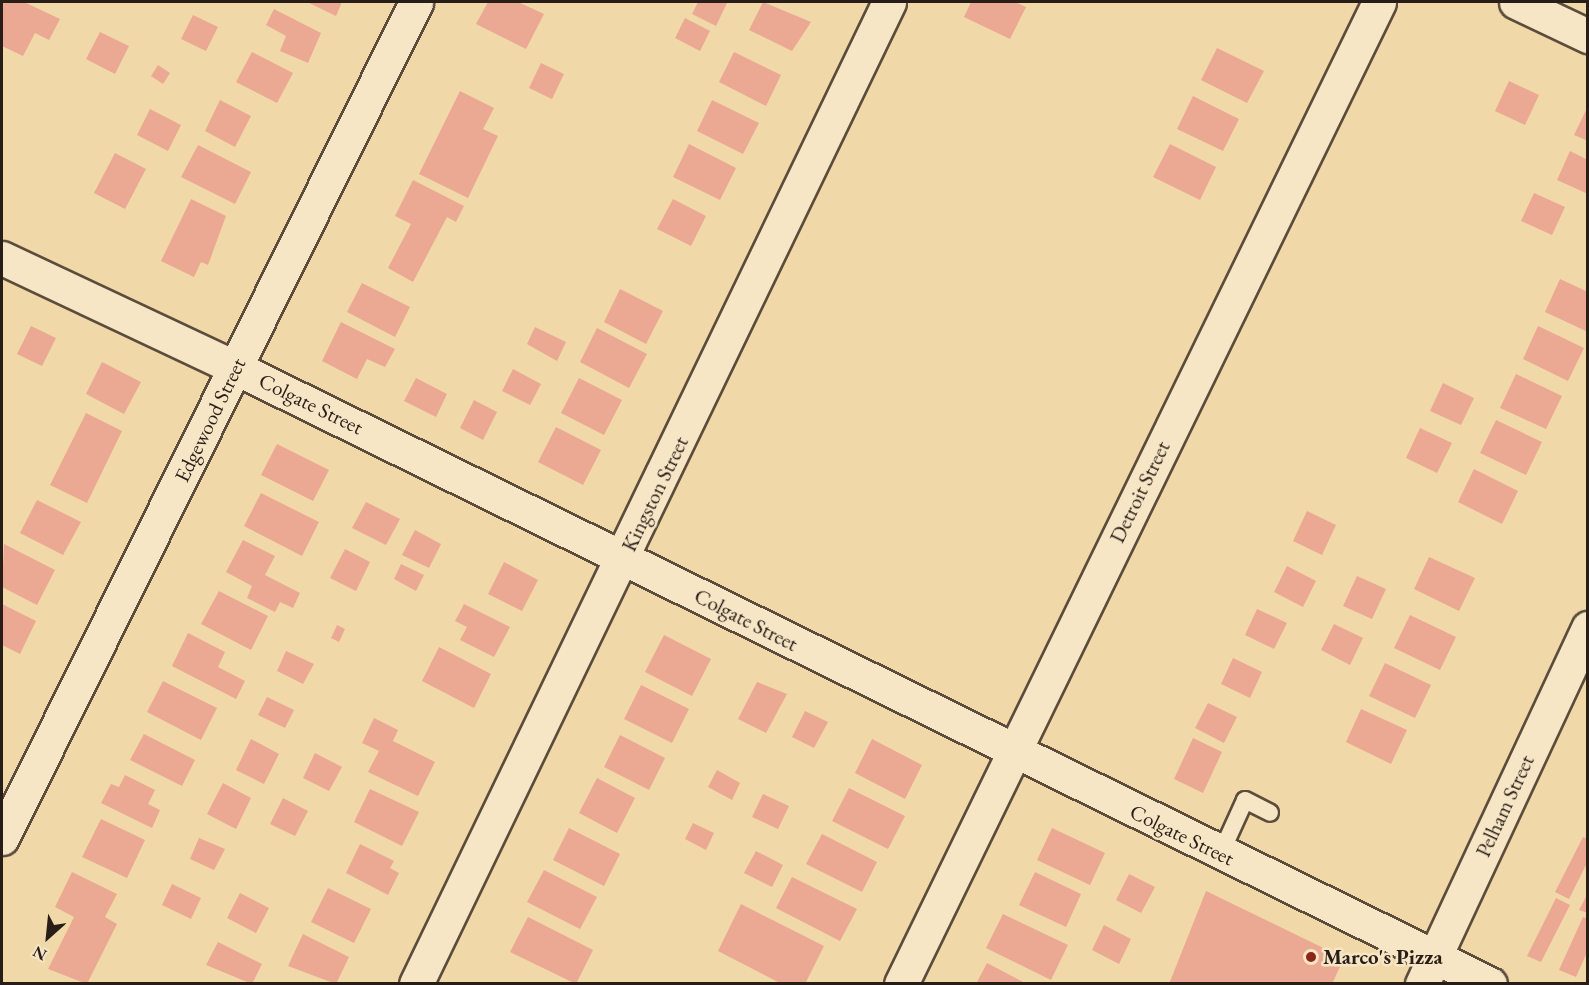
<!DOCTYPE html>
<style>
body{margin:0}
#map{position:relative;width:1589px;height:985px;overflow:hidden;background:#f1d8a8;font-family:"EB Garamond",serif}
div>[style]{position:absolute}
.building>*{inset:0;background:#eba893}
.roads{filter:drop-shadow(2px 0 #5b4c3b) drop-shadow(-2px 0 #5b4c3b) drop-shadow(0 2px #5b4c3b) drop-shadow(0 -2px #5b4c3b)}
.lane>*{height:16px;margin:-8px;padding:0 8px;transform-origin:8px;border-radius:8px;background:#f6e6c6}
.street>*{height:33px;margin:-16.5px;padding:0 16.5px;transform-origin:16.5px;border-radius:16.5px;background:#f6e6c6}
.secondary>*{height:33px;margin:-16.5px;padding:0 16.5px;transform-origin:16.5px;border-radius:16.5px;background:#f6e6c6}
.dots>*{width:16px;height:16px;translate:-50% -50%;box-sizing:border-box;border:3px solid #f6e6c6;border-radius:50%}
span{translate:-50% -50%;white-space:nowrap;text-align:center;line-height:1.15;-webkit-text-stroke:5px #f6e6c6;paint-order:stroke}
.street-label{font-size:21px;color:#291e17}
.poi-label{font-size:21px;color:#291e17;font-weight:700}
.left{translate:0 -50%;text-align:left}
.frame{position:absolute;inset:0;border:3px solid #291e17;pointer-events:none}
.north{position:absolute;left:18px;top:907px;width:60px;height:60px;-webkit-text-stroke:4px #f6e6c6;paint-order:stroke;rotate:207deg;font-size:16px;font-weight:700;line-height:24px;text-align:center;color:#291e17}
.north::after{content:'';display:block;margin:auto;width:21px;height:27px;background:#291e17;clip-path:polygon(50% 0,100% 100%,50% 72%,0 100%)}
</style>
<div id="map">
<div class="building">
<i style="clip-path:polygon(2px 2px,24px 2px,60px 19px,49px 40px,35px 33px,23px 56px,2px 46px)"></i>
<i style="clip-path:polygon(307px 2px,342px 2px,336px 16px)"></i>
<i style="clip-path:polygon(488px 2px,518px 2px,544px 14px,526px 49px,476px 24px)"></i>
<i style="clip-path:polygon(698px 2px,727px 3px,716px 26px,692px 14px)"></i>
<i style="clip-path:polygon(763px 2px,811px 22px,792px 51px,749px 30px)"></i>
<i style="clip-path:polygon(971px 2px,1015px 2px,1026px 7px,1010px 39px,964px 17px)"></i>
<i style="clip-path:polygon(274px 9px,321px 33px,308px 63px,280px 51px,286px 36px,266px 25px)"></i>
<i style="clip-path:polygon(193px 15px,218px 27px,206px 51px,181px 39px)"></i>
<i style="clip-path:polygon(685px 18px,710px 31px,700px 51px,675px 38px)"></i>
<i style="clip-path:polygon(100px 32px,129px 46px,115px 74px,86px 59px)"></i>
<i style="clip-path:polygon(1217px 48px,1264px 71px,1247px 103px,1201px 80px)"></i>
<i style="clip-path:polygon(252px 52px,293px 73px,277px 103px,236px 82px)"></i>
<i style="clip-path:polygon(734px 52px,781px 75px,766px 106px,719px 82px)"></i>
<i style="clip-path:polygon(541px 63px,564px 74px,552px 99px,529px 88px)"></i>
<i style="clip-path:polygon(158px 65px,170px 73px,163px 84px,151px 76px)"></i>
<i style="clip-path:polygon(1509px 81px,1539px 95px,1525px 125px,1495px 111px)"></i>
<i style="clip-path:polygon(460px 91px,494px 108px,483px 129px,498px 136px,468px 198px,419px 174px)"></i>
<i style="clip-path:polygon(1193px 96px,1239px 119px,1223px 151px,1177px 129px)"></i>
<i style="clip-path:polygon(220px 100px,251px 116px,235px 147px,205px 131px)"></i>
<i style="clip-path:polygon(712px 100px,759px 123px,743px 154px,697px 131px)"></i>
<i style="clip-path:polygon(1588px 106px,1588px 141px,1574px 135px)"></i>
<i style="clip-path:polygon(150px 109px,181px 125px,168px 151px,137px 135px)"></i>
<i style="clip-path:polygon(689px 144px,736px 168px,720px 200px,673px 177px)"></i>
<i style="clip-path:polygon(1170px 144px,1216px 167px,1200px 200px,1153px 177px)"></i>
<i style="clip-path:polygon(198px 145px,251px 172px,235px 204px,181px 177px)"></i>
<i style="clip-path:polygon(1570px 151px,1588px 160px,1588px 194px,1557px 180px)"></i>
<i style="clip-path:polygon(115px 153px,146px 169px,125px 209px,94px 193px)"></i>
<i style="clip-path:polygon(413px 180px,464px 206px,456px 222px,447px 217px,413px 282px,388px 268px,411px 224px,395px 216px)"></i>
<i style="clip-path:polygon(1534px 193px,1565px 207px,1552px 235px,1521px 221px)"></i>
<i style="clip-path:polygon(191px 199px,226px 216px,208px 265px,201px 262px,194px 277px,161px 261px)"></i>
<i style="clip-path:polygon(673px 199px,706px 216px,691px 246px,657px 229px)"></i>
<i style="clip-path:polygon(1560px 279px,1588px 292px,1588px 332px,1545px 312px)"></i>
<i style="clip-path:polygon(362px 283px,410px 307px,395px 337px,347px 312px)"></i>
<i style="clip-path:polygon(620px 289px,663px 311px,646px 344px,604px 322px)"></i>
<i style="clip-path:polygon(341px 322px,395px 349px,385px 367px,367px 359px,357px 379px,322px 361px)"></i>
<i style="clip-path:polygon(31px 326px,56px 338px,42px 366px,17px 354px)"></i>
<i style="clip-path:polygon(1538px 326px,1584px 348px,1568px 381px,1523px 359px)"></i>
<i style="clip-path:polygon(535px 327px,566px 342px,557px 361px,527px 344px)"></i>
<i style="clip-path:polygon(597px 328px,647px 354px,629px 388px,580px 362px)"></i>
<i style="clip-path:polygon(102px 362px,141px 382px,124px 414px,86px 394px)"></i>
<i style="clip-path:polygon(513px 369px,541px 384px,530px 405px,502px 391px)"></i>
<i style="clip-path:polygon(1516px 374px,1562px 396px,1546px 429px,1500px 408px)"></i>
<i style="clip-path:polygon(416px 378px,447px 394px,436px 417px,404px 401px)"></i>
<i style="clip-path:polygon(579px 378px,622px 400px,604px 435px,561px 413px)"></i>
<i style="clip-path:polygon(1443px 383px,1474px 398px,1461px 425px,1430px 411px)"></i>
<i style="clip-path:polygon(474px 400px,497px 412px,483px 440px,460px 428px)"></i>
<i style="clip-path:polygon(86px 413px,122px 431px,87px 503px,50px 485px)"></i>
<i style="clip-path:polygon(1496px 420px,1542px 442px,1526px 475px,1480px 453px)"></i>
<i style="clip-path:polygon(556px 427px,601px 450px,583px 485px,538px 462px)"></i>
<i style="clip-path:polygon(1420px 428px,1452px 443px,1437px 473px,1406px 458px)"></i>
<i style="clip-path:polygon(277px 444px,329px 470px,313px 501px,261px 475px)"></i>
<i style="clip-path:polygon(1474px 469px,1518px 491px,1502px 524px,1458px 502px)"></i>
<i style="clip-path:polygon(261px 493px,319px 522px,302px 556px,244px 526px)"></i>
<i style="clip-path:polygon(37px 500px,81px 522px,63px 555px,20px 533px)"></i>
<i style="clip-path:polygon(366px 502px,400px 519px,386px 545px,352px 528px)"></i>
<i style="clip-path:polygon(1307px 511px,1336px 525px,1322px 555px,1293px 541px)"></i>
<i style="clip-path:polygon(415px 530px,441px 544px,429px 568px,402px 555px)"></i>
<i style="clip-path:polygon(243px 540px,275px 556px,265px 575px,300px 593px,293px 608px,280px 602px,275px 612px,247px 598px,252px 586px,226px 572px)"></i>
<i style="clip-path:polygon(4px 544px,55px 570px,37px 605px,2px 587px)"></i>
<i style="clip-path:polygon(345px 549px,370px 562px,356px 591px,330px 578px)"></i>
<i style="clip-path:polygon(1429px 557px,1475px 578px,1459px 611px,1414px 589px)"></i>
<i style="clip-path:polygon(504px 562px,538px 580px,522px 611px,488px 594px)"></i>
<i style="clip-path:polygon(401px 564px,424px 575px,416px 591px,394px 579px)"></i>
<i style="clip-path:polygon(1287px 566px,1316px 581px,1303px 607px,1274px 592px)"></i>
<i style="clip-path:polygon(1357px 576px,1386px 589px,1372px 619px,1343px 606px)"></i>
<i style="clip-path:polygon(219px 591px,268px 616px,251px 650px,201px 624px)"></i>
<i style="clip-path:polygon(2px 604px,36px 621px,20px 654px,2px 645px)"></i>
<i style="clip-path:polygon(464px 604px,510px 627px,494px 657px,460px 640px,467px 627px,455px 621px)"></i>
<i style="clip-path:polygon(1257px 609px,1287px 623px,1274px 649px,1245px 635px)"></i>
<i style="clip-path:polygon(1410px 615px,1456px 637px,1440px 670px,1394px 648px)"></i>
<i style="clip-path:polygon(1334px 624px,1363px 638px,1350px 665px,1321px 650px)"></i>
<i style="clip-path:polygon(337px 625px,345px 629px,339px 642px,331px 638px)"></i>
<i style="clip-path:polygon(188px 633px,225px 652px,218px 667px,245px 681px,236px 699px,172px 666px)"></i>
<i style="clip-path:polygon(664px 635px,711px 659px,692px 696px,645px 672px)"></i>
<i style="clip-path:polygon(439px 647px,491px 674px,474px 708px,422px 681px)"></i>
<i style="clip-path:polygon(286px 651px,314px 664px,303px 684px,277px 671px)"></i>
<i style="clip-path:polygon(1233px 658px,1262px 672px,1250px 698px,1221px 684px)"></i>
<i style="clip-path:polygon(1385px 663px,1431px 685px,1415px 718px,1369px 696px)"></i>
<i style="clip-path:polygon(163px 681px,217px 708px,201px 740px,147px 712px)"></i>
<i style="clip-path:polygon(757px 682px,787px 694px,766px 733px,738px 719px)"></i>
<i style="clip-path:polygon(641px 685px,689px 709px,672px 743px,624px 719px)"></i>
<i style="clip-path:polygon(267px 697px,294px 710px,285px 728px,258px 715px)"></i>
<i style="clip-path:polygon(1208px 703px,1237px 717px,1224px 743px,1195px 728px)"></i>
<i style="clip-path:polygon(1361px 709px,1407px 730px,1391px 764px,1346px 742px)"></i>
<i style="clip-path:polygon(805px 711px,828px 722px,814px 748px,792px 737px)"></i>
<i style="clip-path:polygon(374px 718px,398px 730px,393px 741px,435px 762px,418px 796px,368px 772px,379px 751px,362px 743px)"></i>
<i style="clip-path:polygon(144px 734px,195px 760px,182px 786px,130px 760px)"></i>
<i style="clip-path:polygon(620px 735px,665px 758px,649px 790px,604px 767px)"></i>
<i style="clip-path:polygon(1193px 738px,1222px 752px,1203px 793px,1174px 779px)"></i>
<i style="clip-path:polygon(251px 739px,279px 754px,264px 784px,236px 770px)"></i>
<i style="clip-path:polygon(872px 739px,922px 765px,905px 799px,855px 773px)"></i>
<i style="clip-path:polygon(315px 753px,342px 767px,329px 791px,303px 778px)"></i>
<i style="clip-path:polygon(717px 770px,740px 783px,732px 800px,708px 787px)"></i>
<i style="clip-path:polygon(125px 775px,155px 790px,148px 804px,160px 810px,152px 828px,101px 803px,111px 784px,119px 787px)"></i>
<i style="clip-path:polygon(597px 778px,635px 798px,617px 833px,579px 813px)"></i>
<i style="clip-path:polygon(223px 783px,251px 798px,236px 829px,207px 814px)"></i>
<i style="clip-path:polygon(849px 788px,905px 816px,888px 849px,832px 821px)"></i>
<i style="clip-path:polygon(370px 789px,419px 812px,402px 846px,354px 822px)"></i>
<i style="clip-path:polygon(763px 794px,789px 806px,778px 829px,752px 817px)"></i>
<i style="clip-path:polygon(283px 798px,308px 811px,295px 836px,270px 824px)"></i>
<i style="clip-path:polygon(101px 819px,145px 840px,127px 878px,82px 857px)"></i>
<i style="clip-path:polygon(693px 823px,714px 833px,706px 850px,685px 839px)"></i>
<i style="clip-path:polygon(569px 828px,620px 854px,604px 886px,553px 860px)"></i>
<i style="clip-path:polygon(1052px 828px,1105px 853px,1090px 885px,1037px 860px)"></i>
<i style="clip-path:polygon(822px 834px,877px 862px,862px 892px,806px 864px)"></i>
<i style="clip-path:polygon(1583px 837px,1588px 839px,1588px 861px,1569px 899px,1555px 892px)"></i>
<i style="clip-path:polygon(199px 838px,225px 849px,214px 870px,190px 859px)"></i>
<i style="clip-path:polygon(360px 844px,394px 861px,390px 868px,399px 873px,388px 895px,346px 873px)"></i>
<i style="clip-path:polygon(756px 851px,783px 865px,772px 887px,744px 873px)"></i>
<i style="clip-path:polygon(544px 870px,597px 897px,580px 929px,527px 902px)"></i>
<i style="clip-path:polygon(72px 872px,117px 894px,105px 917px,117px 924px,87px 984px,48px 969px,74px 917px,55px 907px)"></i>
<i style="clip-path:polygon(1035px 872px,1081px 894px,1066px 927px,1019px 905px)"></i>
<i style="clip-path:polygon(1129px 874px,1155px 887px,1141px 913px,1116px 900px)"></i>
<i style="clip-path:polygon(792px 877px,857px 909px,840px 941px,776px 908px)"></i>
<i style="clip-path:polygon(172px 884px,201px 898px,191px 919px,162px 905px)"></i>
<i style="clip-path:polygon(328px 888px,371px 909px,354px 943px,311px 922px)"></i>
<i style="clip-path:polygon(1206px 891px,1344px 958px,1332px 984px,1169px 984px)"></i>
<i style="clip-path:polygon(240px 893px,269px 908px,256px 933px,227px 918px)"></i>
<i style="clip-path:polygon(1588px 893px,1588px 913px,1579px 910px)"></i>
<i style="clip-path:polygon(1556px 898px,1570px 905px,1541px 962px,1527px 956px)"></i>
<i style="clip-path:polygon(741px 904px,824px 946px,805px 984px,782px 984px,718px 951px)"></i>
<i style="clip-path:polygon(1003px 914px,1068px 945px,1051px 980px,986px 948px)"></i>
<i style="clip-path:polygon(528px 917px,593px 950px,576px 984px,510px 952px)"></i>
<i style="clip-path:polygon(1583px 917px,1588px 919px,1588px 950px,1576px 977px,1559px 970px)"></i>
<i style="clip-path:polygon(1104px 925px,1131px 939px,1119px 964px,1092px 950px)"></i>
<i style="clip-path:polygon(303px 934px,349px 957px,336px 984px,288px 966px)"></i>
<i style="clip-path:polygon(218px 942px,262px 964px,252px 984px,206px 965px)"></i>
<i style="clip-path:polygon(987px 963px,1027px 984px,976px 984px)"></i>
</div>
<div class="roads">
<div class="lane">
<i style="left:1221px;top:853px;width:58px;rotate:-65.6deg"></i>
<i style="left:1245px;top:800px;width:28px;rotate:27deg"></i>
</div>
<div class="street">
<i style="left:1516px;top:2px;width:80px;rotate:25.3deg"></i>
<i style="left:2px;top:258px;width:259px;rotate:25.2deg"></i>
<i style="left:236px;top:368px;width:1397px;rotate:26.16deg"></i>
<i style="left:2px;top:838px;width:933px;rotate:-63.65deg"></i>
<i style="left:416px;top:984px;width:1090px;rotate:-64.28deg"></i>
<i style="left:901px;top:984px;width:1092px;rotate:-64.04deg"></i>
</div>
<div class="secondary">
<i style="left:1422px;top:984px;width:393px;rotate:-65deg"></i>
</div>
</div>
<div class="dots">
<i style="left:1311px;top:957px;background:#8f2418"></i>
</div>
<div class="street-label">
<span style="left:311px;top:404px;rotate:26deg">Colgate Street</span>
<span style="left:210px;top:420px;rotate:-64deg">Edgewood Street</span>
<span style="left:1140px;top:492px;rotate:-64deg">Detroit Street</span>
<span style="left:655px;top:494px;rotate:-64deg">Kingston Street</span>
<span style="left:746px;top:620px;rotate:27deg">Colgate Street</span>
<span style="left:1505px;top:806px;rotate:-65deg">Pelham Street</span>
<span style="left:1182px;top:835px;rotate:26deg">Colgate Street</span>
</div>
<div class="poi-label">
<span class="left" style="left:1323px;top:957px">Marco's Pizza</span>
</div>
<div class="frame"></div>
<div class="north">N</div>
</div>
